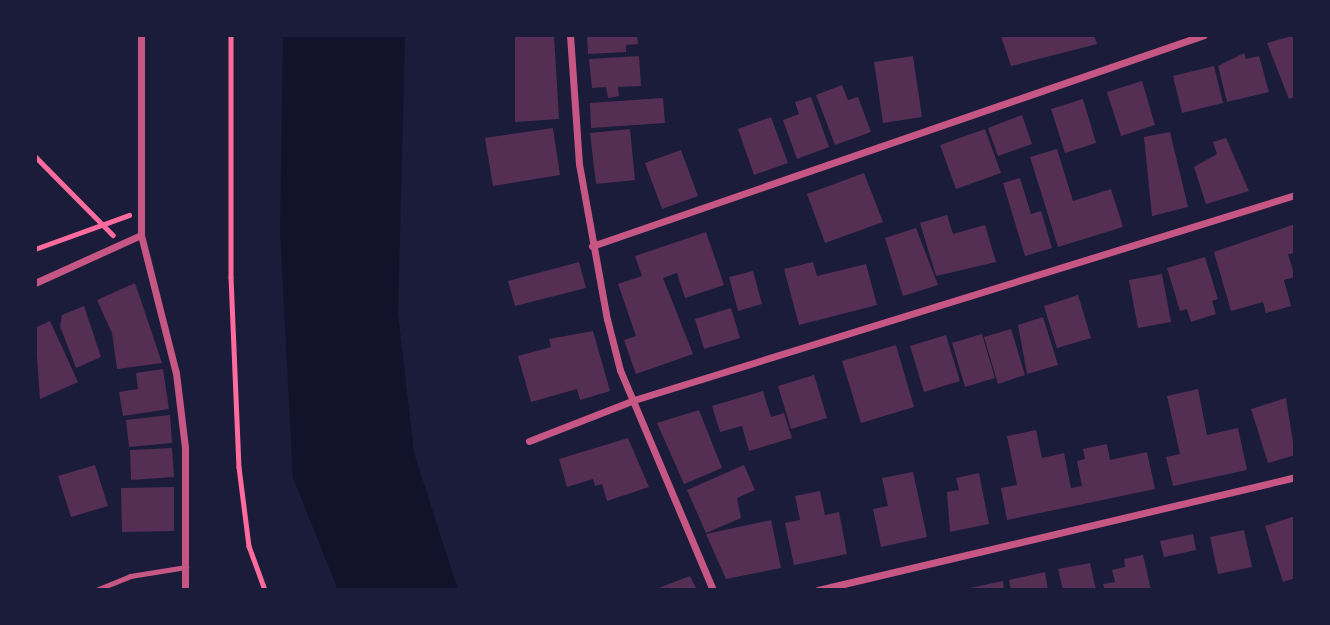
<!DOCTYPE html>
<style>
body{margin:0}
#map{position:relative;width:1330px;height:625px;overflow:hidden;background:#1b1b3a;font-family:Rubik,sans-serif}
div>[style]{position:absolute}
.water>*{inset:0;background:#12122b}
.building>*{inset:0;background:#542f53}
.path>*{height:4.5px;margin:-2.25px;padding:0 2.25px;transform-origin:2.25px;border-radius:2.25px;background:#ff6b9d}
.service>*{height:5px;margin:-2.5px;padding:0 2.5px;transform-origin:2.5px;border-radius:2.5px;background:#c65784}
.minor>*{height:7px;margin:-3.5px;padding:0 3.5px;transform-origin:3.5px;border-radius:3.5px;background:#c65784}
span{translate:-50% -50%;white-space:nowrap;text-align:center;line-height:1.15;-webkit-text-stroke:7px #1b1b3a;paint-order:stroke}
.frame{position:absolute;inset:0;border:37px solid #1b1b3a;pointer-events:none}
</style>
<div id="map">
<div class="water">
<i style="clip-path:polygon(283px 35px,405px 35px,398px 314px,414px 453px,458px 590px,338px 590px,293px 478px,280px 231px)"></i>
</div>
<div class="building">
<i style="clip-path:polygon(515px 35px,554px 35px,559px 119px,515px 122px)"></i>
<i style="clip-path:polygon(587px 35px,637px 35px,638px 44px,626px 45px,626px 52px,588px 54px)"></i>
<i style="clip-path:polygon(1094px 35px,1097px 44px,1011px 66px,1001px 36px)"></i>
<i style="clip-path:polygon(1295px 35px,1295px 97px,1289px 99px,1267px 43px)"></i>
<i style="clip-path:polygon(1244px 53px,1246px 59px,1259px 56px,1269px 92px,1227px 102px,1218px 66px)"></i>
<i style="clip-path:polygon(639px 56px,641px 86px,618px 87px,619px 96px,608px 98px,606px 87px,592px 88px,589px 59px)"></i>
<i style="clip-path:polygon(913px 56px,922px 117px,883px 123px,874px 62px)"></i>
<i style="clip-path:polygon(1214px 66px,1223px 103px,1182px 113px,1173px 76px)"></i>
<i style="clip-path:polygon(1142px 81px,1155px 125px,1121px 136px,1107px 92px)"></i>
<i style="clip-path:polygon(842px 85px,848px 100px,858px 97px,871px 132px,835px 145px,816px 95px)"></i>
<i style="clip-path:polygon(811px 97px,829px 147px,797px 159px,783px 120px,799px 114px,795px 102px)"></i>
<i style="clip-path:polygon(663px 98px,665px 123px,591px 128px,590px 103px)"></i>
<i style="clip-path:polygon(1083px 99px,1096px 143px,1065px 153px,1051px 109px)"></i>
<i style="clip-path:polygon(1022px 115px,1032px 144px,998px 156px,988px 128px)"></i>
<i style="clip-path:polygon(771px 117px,788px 163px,754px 175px,738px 129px)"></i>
<i style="clip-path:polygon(553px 128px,560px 175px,493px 186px,485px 138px)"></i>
<i style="clip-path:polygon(630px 129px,635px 180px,596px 184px,590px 133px)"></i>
<i style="clip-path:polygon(985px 129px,1001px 173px,956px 189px,940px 145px)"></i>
<i style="clip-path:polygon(1170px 132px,1188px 207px,1152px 216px,1144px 137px)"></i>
<i style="clip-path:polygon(1226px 138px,1249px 191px,1206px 204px,1194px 167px,1217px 154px,1213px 142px)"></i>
<i style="clip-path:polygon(1057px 149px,1073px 201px,1111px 189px,1123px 227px,1058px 247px,1030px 157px)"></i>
<i style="clip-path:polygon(681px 150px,698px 196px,662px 209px,645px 163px)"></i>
<i style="clip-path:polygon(864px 173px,883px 222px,825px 243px,807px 194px)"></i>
<i style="clip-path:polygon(1020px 178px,1031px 214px,1041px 211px,1052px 248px,1025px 256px,1003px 183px)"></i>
<i style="clip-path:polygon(947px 215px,953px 234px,985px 225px,996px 262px,936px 276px,920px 223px)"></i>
<i style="clip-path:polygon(1295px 224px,1295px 253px,1288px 254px,1295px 277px,1284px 280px,1291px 306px,1266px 313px,1263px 302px,1231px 311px,1214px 252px)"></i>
<i style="clip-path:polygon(916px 228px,938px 285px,903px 296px,885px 238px)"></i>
<i style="clip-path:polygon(706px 232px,724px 285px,685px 298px,677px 273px,663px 278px,693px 354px,636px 374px,624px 340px,636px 336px,618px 284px,642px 276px,635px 256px)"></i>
<i style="clip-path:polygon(1205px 257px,1218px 299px,1212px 301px,1216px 314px,1191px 322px,1187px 309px,1180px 311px,1167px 268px)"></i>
<i style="clip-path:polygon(579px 262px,586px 288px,515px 306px,508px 281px)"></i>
<i style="clip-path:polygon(813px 262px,817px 276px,866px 264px,877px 305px,799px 325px,784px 269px)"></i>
<i style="clip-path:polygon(753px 271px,762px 304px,738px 311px,729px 277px)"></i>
<i style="clip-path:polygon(1162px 274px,1171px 322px,1138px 328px,1129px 280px)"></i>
<i style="clip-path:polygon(135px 283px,162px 363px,117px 369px,112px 333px,97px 300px)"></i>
<i style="clip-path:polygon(1078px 295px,1091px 338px,1057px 348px,1044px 306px)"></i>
<i style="clip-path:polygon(84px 306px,101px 357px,76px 368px,60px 326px,62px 315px)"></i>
<i style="clip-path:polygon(731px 308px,740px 338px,704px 349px,695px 319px)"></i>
<i style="clip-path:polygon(1043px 317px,1058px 365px,1027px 374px,1018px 325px)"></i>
<i style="clip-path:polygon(50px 321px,78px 382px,40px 399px,35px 328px)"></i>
<i style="clip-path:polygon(1011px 329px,1025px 375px,998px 384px,984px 337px)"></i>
<i style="clip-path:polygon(593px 331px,610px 391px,580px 400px,577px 389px,531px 402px,518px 356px,551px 347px,549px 339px)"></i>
<i style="clip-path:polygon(982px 334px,995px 378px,965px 387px,952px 343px)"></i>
<i style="clip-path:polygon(946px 335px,960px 381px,924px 392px,910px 346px)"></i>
<i style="clip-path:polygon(896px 345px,914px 407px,861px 423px,842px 361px)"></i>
<i style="clip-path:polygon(163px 369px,169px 409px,123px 416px,119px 392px,138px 389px,136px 373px)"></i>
<i style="clip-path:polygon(814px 375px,827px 418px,791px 429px,778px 386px)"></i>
<i style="clip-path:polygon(1198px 389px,1207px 435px,1238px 428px,1247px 470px,1173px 486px,1166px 457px,1180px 454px,1167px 396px)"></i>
<i style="clip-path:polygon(763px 391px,771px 417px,784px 413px,792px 438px,749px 451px,742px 426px,720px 432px,712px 406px)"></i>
<i style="clip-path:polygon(1286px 398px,1295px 455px,1268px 463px,1251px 409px)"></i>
<i style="clip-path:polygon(699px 410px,722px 468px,684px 484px,657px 423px)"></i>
<i style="clip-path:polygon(170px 415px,172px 443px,129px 447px,126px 420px)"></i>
<i style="clip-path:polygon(1036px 430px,1042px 458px,1064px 453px,1071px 488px,1082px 486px,1077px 461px,1085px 459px,1083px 449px,1107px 444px,1110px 460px,1147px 452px,1155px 489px,1007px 520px,1001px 488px,1017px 485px,1007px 436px)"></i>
<i style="clip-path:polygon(628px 438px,649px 487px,607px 501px,602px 484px,595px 486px,593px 479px,567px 487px,559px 459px)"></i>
<i style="clip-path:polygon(172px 448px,174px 477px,131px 480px,130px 450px)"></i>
<i style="clip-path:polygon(95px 465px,108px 506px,71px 517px,58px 476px)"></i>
<i style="clip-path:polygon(744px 465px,755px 490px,737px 498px,741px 518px,706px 533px,687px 490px)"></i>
<i style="clip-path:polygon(913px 472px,927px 537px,881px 547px,873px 509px,888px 506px,882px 478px)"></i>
<i style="clip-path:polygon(979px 473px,989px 524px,950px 532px,947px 492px,959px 490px,956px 478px)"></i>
<i style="clip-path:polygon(174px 487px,174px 531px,122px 532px,121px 488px)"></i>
<i style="clip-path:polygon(820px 491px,825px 515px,839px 512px,847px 554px,794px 565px,785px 523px,800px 520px,795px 496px)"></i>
<i style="clip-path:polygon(1295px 516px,1295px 578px,1283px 582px,1265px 526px)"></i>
<i style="clip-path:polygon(771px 520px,781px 568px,726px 579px,706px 534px)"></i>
<i style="clip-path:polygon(1244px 530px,1252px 567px,1218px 574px,1210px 537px)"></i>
<i style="clip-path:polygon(1193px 534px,1196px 550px,1164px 557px,1160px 541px)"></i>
<i style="clip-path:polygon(1143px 555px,1151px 590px,1105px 590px,1103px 584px,1115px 582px,1112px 570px,1125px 567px,1124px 559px)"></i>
<i style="clip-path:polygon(1090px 563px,1096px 590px,1063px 590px,1058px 569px)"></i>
<i style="clip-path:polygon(1045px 572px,1048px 590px,1011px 590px,1009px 580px)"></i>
<i style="clip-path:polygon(690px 576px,697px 590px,653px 590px)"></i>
<i style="clip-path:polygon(1003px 581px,1004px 590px,966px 590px,965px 589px)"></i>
</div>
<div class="path">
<i style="left:231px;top:35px;width:242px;rotate:90deg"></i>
<i style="left:231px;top:277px;width:190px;rotate:87.6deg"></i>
<i style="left:239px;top:467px;width:80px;rotate:82.8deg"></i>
<i style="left:249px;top:546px;width:47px;rotate:70deg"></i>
<i style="left:35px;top:156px;width:111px;rotate:45.4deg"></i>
<i style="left:35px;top:249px;width:100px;rotate:-19.9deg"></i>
</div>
<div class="service">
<i style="left:96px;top:590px;width:37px;rotate:-22deg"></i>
<i style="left:130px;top:576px;width:57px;rotate:-9.1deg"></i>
</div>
<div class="minor">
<i style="left:141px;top:35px;width:200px;rotate:90deg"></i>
<i style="left:141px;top:235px;width:142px;rotate:75.8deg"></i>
<i style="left:176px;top:373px;width:75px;rotate:83.1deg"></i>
<i style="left:185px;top:447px;width:143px;rotate:90deg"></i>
<i style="left:570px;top:35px;width:129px;rotate:86deg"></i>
<i style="left:579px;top:164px;width:158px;rotate:79.8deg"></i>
<i style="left:607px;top:319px;width:53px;rotate:75.7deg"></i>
<i style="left:620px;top:370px;width:239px;rotate:67.1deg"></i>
<i style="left:592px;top:246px;width:647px;rotate:-19.02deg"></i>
<i style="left:35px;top:283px;width:116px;rotate:-24.4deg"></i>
<i style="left:529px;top:441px;width:113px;rotate:-21.3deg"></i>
<i style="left:634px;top:400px;width:692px;rotate:-17.23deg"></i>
<i style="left:818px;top:590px;width:490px;rotate:-13.3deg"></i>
</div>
<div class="frame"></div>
</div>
